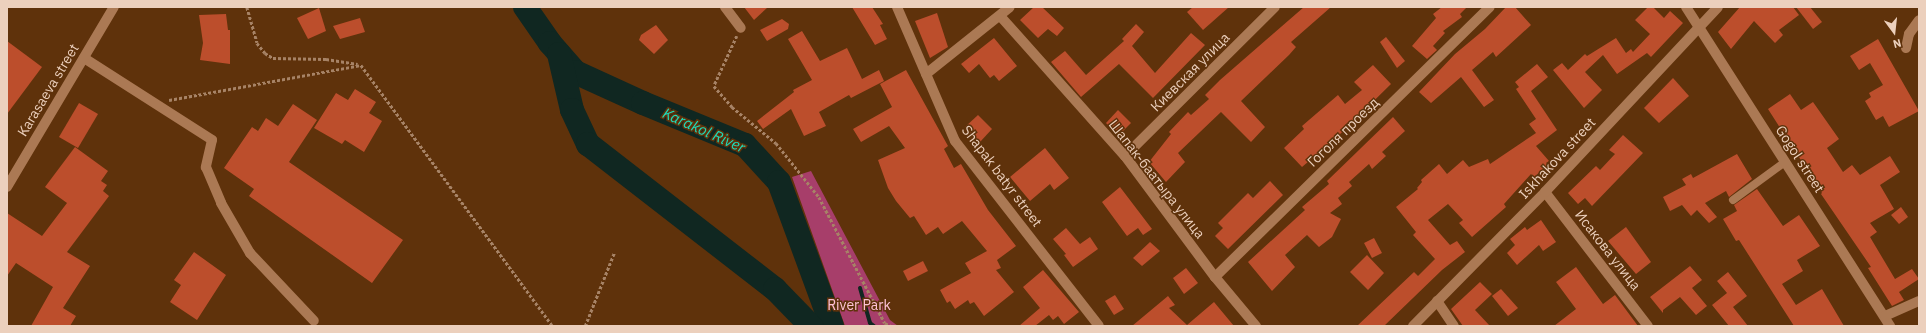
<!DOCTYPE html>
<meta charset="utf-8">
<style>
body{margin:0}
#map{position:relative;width:1926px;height:333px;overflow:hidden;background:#5f320b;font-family:"IBM Plex Sans",sans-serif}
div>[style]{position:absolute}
.green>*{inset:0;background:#a73e6a}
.stream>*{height:4px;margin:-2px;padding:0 2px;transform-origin:2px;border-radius:2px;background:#102721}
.river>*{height:24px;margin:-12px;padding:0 12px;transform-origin:12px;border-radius:12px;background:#102721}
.building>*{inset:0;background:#bc4e2c}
.path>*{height:2.5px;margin-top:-1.25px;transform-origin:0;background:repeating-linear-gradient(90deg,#a78366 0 3px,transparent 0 5px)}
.lane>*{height:8px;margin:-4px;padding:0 4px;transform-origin:4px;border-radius:4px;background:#ab7954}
.street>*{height:10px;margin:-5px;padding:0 5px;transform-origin:5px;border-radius:5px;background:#ab7954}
.secondary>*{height:10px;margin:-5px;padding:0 5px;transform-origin:5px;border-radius:5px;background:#ab7954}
span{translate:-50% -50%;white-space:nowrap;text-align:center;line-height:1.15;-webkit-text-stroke:3px #5f320b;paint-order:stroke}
.street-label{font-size:14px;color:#ecd0bd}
.park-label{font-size:14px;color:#fec2d6}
.water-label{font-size:15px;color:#1ddcbc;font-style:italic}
.frame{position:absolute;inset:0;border:8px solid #ecd0bd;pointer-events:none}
.north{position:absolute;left:1874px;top:12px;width:40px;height:40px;-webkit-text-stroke:3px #5f320b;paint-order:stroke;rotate:165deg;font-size:11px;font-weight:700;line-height:16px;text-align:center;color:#ecd0bd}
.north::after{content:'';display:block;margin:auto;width:14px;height:18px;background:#ecd0bd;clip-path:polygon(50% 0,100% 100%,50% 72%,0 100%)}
</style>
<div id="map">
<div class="green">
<i style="clip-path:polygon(811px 171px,890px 320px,898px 326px,845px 326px,792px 177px)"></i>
</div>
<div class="stream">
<i style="left:860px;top:288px;width:36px;rotate:74deg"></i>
<i style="left:870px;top:323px;width:5px;rotate:37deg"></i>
</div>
<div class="river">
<i style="left:525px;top:7px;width:44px;rotate:55.2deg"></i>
<i style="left:550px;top:43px;width:38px;rotate:49deg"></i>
<i style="left:575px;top:72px;width:75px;rotate:24.5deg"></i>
<i style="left:643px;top:103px;width:110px;rotate:22.4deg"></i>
<i style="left:745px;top:145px;width:50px;rotate:47.4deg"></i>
<i style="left:779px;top:182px;width:153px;rotate:69.8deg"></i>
<i style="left:559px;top:54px;width:57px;rotate:76.9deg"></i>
<i style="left:572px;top:110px;width:38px;rotate:65deg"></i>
<i style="left:588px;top:144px;width:237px;rotate:37.8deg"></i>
<i style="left:775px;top:289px;width:52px;rotate:45.8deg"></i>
</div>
<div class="building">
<i style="clip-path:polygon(744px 7px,768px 7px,754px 20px)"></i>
<i style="clip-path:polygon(852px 7px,872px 7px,883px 24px,880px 25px,887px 39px,875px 45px)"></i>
<i style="clip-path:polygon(1034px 7px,1042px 7px,1064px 28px,1057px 36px,1048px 29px,1038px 38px,1020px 20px)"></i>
<i style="clip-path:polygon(1193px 7px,1229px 7px,1203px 30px,1187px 12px)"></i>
<i style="clip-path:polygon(1304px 7px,1331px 7px,1291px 42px,1296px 47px,1289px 55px,1241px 101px,1265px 127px,1251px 142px,1221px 112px,1178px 153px,1185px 162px,1166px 182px,1149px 162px,1171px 134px,1169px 132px,1188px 112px,1191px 115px,1209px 99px,1205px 95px,1220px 80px)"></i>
<i style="clip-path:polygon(1442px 7px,1467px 7px,1460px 14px,1462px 17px,1443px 31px,1445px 33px,1433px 46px,1437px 50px,1427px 59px,1412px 46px,1436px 18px,1433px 14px)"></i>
<i style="clip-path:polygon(1506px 7px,1515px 7px,1531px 25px,1496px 57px,1493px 52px,1472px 70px,1494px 100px,1484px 107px,1461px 77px,1431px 103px,1419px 92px,1455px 54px,1485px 29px)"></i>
<i style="clip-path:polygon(1648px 7px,1653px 7px,1664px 18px,1670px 11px,1683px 23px,1651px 57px,1647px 53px,1617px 74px,1603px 55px,1585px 72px,1602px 90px,1584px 108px,1553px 70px,1562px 63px,1568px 70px,1585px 54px,1587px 56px,1616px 38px,1626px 53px,1631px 49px,1633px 52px,1650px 34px,1635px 20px)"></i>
<i style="clip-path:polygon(1740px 7px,1793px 7px,1799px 15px,1779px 30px,1783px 35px,1775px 43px,1754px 21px,1731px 49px,1718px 32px)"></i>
<i style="clip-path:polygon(1796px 7px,1810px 7px,1822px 22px,1813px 29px)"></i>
<i style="clip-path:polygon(319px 8px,326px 31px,308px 39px,297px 18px)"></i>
<i style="clip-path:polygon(937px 13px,948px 47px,930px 58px,915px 21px)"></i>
<i style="clip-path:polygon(226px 14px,228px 30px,230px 30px,230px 64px,200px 60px,203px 43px,199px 15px)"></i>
<i style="clip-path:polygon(360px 18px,365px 32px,340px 39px,333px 26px)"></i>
<i style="clip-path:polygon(782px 19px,789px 24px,788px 29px,767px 41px,760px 30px)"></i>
<i style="clip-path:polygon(1136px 24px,1144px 32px,1132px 46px,1155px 73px,1191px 33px,1205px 45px,1153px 98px,1119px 64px,1081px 97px,1051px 62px,1065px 51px,1086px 75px,1124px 41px,1122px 39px)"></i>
<i style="clip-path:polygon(656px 25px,668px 40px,654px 54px,639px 40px,641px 35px)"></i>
<i style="clip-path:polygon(802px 31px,820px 61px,847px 48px,862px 79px,879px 70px,884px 81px,851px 98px,849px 95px,819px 112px,826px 126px,804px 136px,791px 109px,763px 129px,757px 121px,794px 92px,793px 90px,812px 80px,788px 39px)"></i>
<i style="clip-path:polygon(1386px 37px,1405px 61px,1397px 68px,1380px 42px)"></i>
<i style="clip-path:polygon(994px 38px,1017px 66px,999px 81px,994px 75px,990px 78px,979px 64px,969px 73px,961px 64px)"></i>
<i style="clip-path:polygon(1878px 39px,1919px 111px,1889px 127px,1883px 116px,1876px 120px,1865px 101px,1871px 97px,1869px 93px,1883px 85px,1870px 63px,1859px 70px,1850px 56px)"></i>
<i style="clip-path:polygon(7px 41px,42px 67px,7px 114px)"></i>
<i style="clip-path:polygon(1537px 64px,1548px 77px,1531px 91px,1557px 130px,1536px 146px,1549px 161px,1546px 163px,1548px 165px,1534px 177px,1531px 174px,1504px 204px,1506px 207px,1472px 237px,1459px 223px,1463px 220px,1448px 204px,1428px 220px,1450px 245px,1457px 241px,1465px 252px,1442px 270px,1384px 326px,1357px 326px,1414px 272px,1418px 276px,1435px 259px,1413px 235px,1416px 232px,1396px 207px,1418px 189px,1417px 188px,1422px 182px,1421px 180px,1439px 164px,1447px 174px,1463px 160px,1469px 167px,1488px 159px,1490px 164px,1536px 133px,1529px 124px,1536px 119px,1516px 89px,1519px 87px,1515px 82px)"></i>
<i style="clip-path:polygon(1373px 65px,1391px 84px,1334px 140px,1302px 167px,1284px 148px,1304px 129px,1302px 126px,1338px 95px,1345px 104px,1362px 90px,1354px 82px)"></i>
<i style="clip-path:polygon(906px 70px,948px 146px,944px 149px,954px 168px,961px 164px,988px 210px,1016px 246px,997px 260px,1001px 268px,996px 270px,1014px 292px,984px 316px,974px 302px,970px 304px,968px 300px,955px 309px,950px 301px,947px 303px,940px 290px,971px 273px,965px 263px,987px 251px,962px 221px,943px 234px,938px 227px,926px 235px,914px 216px,910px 218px,896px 201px,888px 188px,878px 160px,905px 148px,889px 126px,861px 142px,853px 129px,892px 107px,880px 84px)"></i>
<i style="clip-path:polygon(1673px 78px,1689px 96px,1659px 123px,1644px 108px)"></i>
<i style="clip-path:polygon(355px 89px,376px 102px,369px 113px,382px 121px,364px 152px,345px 140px,342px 144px,314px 128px,336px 93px,348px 100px)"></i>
<i style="clip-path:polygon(1790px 94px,1801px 110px,1813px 102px,1839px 139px,1827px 148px,1843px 172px,1852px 165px,1860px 175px,1890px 156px,1900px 172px,1880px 185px,1894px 209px,1870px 223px,1877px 232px,1870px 237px,1895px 279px,1912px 269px,1919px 279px,1899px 292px,1904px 300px,1892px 306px,1868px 268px,1871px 267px,1821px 194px,1822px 193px,1768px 109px)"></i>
<i style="clip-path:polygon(79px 103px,98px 114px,78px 148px,59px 137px)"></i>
<i style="clip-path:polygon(293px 104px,317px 120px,289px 162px,403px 240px,372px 283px,249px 196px,254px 189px,224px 168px,252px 127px,258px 131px,266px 118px,278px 126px)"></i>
<i style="clip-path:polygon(1118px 110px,1131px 123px,1118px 136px,1106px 123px)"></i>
<i style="clip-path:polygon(978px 115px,992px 129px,980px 142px,965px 127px)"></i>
<i style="clip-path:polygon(1393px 117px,1405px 131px,1382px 152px,1386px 156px,1372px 169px,1369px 164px,1349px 182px,1352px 186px,1338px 198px,1342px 204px,1330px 213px,1341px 219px,1332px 237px,1319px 247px,1307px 235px,1285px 255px,1295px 267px,1272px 291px,1248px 262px,1305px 210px,1302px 207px,1329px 184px,1327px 181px)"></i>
<i style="clip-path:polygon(1623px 135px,1643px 153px,1592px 206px,1585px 198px,1578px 204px,1568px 193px,1596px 166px,1600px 170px,1615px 154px,1609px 150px)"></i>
<i style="clip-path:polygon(75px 147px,108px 171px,101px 181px,107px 185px,103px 191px,109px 196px,67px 252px,90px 266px,63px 308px,76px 316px,70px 326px,31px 326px,53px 287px,16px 263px,7px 276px,7px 213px,42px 236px,67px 203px,45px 187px)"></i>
<i style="clip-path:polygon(1045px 148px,1069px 178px,1054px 190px,1050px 184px,1030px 201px,1010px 177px)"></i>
<i style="clip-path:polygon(1737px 154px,1752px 179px,1729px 197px,1726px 191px,1705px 203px,1717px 217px,1709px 223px,1697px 210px,1691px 216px,1682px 205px,1670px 211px,1663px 197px,1686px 185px,1682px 179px,1691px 174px,1693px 178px)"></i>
<i style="clip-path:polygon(1270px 181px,1283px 195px,1228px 249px,1215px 236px,1223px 228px,1218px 223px,1248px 193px,1253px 198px)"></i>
<i style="clip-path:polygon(1120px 187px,1152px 229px,1143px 235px,1138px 228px,1127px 236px,1102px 202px)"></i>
<i style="clip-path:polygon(1757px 189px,1783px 226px,1799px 215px,1820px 246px,1797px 260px,1803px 271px,1782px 284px,1796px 305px,1822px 289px,1844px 326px,1794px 326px,1739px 240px,1736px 241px,1723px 219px,1737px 211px,1734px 205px)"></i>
<i style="clip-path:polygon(1901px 207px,1908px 217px,1899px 224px,1891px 215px)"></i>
<i style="clip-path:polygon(1541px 220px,1556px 242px,1543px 251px,1539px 245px,1517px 265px,1507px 253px,1515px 245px,1510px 239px,1525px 227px,1527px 230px)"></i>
<i style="clip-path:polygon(1626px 227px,1651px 262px,1636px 274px,1608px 241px)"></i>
<i style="clip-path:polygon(1066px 228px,1080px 244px,1090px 237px,1098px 249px,1073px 267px,1064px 255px,1066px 254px,1053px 239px)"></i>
<i style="clip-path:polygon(1374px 238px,1382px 253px,1372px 258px,1364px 243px)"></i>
<i style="clip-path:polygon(1150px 242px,1160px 251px,1142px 266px,1133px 258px)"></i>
<i style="clip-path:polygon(194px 252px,226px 275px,197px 320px,170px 302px,181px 285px,174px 280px)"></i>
<i style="clip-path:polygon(1367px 255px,1384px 273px,1368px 290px,1350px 272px)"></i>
<i style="clip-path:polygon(923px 261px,928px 271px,908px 281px,903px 271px)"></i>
<i style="clip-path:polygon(1690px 266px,1702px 280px,1692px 288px,1707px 306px,1696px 315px,1680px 297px,1663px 310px,1663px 313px,1650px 297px)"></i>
<i style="clip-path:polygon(1576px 267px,1603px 304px,1615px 295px,1638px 326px,1554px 326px,1576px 309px,1556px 282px)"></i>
<i style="clip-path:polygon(1186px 268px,1198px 283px,1184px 294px,1173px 278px)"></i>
<i style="clip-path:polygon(1043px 270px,1079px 312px,1064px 324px,1058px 316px,1053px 320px,1049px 315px,1035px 326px,1019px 326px,1040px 308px,1023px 287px)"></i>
<i style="clip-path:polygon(1728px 272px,1747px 296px,1733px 307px,1748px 326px,1729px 326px,1712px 305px,1727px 293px,1717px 281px)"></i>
<i style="clip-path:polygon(1480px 282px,1492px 294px,1475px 310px,1490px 326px,1463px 326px,1451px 309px)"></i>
<i style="clip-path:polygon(1501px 289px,1518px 308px,1508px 316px,1492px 296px)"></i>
<i style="clip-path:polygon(1115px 295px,1124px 309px,1114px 315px,1105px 301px)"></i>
<i style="clip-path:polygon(1168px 296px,1175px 305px,1169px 308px,1187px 325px,1214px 302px,1234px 326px,1132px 326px)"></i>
</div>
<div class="path">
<i style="left:247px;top:7px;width:37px;rotate:74deg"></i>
<i style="left:257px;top:43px;width:13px;rotate:51deg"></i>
<i style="left:265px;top:53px;width:9px;rotate:32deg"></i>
<i style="left:273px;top:58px;width:53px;rotate:1.1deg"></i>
<i style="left:326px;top:59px;width:32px;rotate:9deg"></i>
<i style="left:737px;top:36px;width:55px;rotate:114.7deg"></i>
<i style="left:714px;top:86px;width:28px;rotate:49deg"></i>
<i style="left:732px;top:107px;width:57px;rotate:39.3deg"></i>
<i style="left:776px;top:143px;width:69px;rotate:51.5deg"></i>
<i style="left:819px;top:197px;width:142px;rotate:62.4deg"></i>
<i style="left:885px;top:323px;width:7px;rotate:27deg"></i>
<i style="left:169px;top:100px;width:195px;rotate:-10.3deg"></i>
<i style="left:361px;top:65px;width:324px;rotate:53.7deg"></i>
<i style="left:585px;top:326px;width:79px;rotate:-68.3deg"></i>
</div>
<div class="lane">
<i style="left:1733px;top:200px;width:64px;rotate:-36.2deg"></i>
</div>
<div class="street">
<i style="left:725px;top:7px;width:26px;rotate:53deg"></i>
<i style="left:897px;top:7px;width:146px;rotate:66.6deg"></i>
<i style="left:955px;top:141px;width:234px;rotate:52.1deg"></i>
<i style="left:1686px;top:7px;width:379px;rotate:57.4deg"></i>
<i style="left:1001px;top:17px;width:186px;rotate:48.3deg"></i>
<i style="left:1125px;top:156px;width:151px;rotate:53.4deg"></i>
<i style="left:1215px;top:277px;width:64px;rotate:50.1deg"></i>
<i style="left:1906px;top:48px;width:14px;rotate:-78deg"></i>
<i style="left:1909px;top:34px;width:17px;rotate:-54deg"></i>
<i style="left:84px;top:58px;width:152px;rotate:32.6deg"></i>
<i style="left:212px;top:140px;width:28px;rotate:103deg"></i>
<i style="left:206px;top:167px;width:39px;rotate:67deg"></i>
<i style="left:221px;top:203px;width:58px;rotate:59.9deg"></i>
<i style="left:250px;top:253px;width:93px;rotate:46.7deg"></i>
<i style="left:926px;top:74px;width:107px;rotate:-38.6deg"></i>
<i style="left:1125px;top:156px;width:211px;rotate:-44.8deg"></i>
<i style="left:1545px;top:192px;width:169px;rotate:52.5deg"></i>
<i style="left:1215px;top:277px;width:385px;rotate:-44.5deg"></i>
<i style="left:1437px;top:301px;width:30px;rotate:56deg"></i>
<i style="left:1885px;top:316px;width:37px;rotate:-24deg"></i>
<i style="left:1413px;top:326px;width:188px;rotate:-45.4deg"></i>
<i style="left:1545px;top:192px;width:253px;rotate:-46.9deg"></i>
</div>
<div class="secondary">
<i style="left:7px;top:187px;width:209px;rotate:-59.3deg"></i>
</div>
<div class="street-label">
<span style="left:1190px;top:72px;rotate:-45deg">Киевская улица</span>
<span style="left:48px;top:90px;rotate:-59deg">Karasaeva street</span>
<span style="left:1343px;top:132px;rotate:-44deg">Гоголя проезд</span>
<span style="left:1557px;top:158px;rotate:-47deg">Iskhakova street</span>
<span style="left:1800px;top:159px;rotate:57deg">Gogol street</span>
<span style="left:1002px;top:176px;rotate:53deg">Shapak batyr street</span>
<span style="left:1157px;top:179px;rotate:52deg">Шапак-баатыра улица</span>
<span style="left:1608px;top:250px;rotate:52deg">Исакова улица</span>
</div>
<div class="park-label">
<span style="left:859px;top:305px">River Park</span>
</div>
<div class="water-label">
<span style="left:704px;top:130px;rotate:24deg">Karakol River</span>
</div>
<div class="frame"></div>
<div class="north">N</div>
</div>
